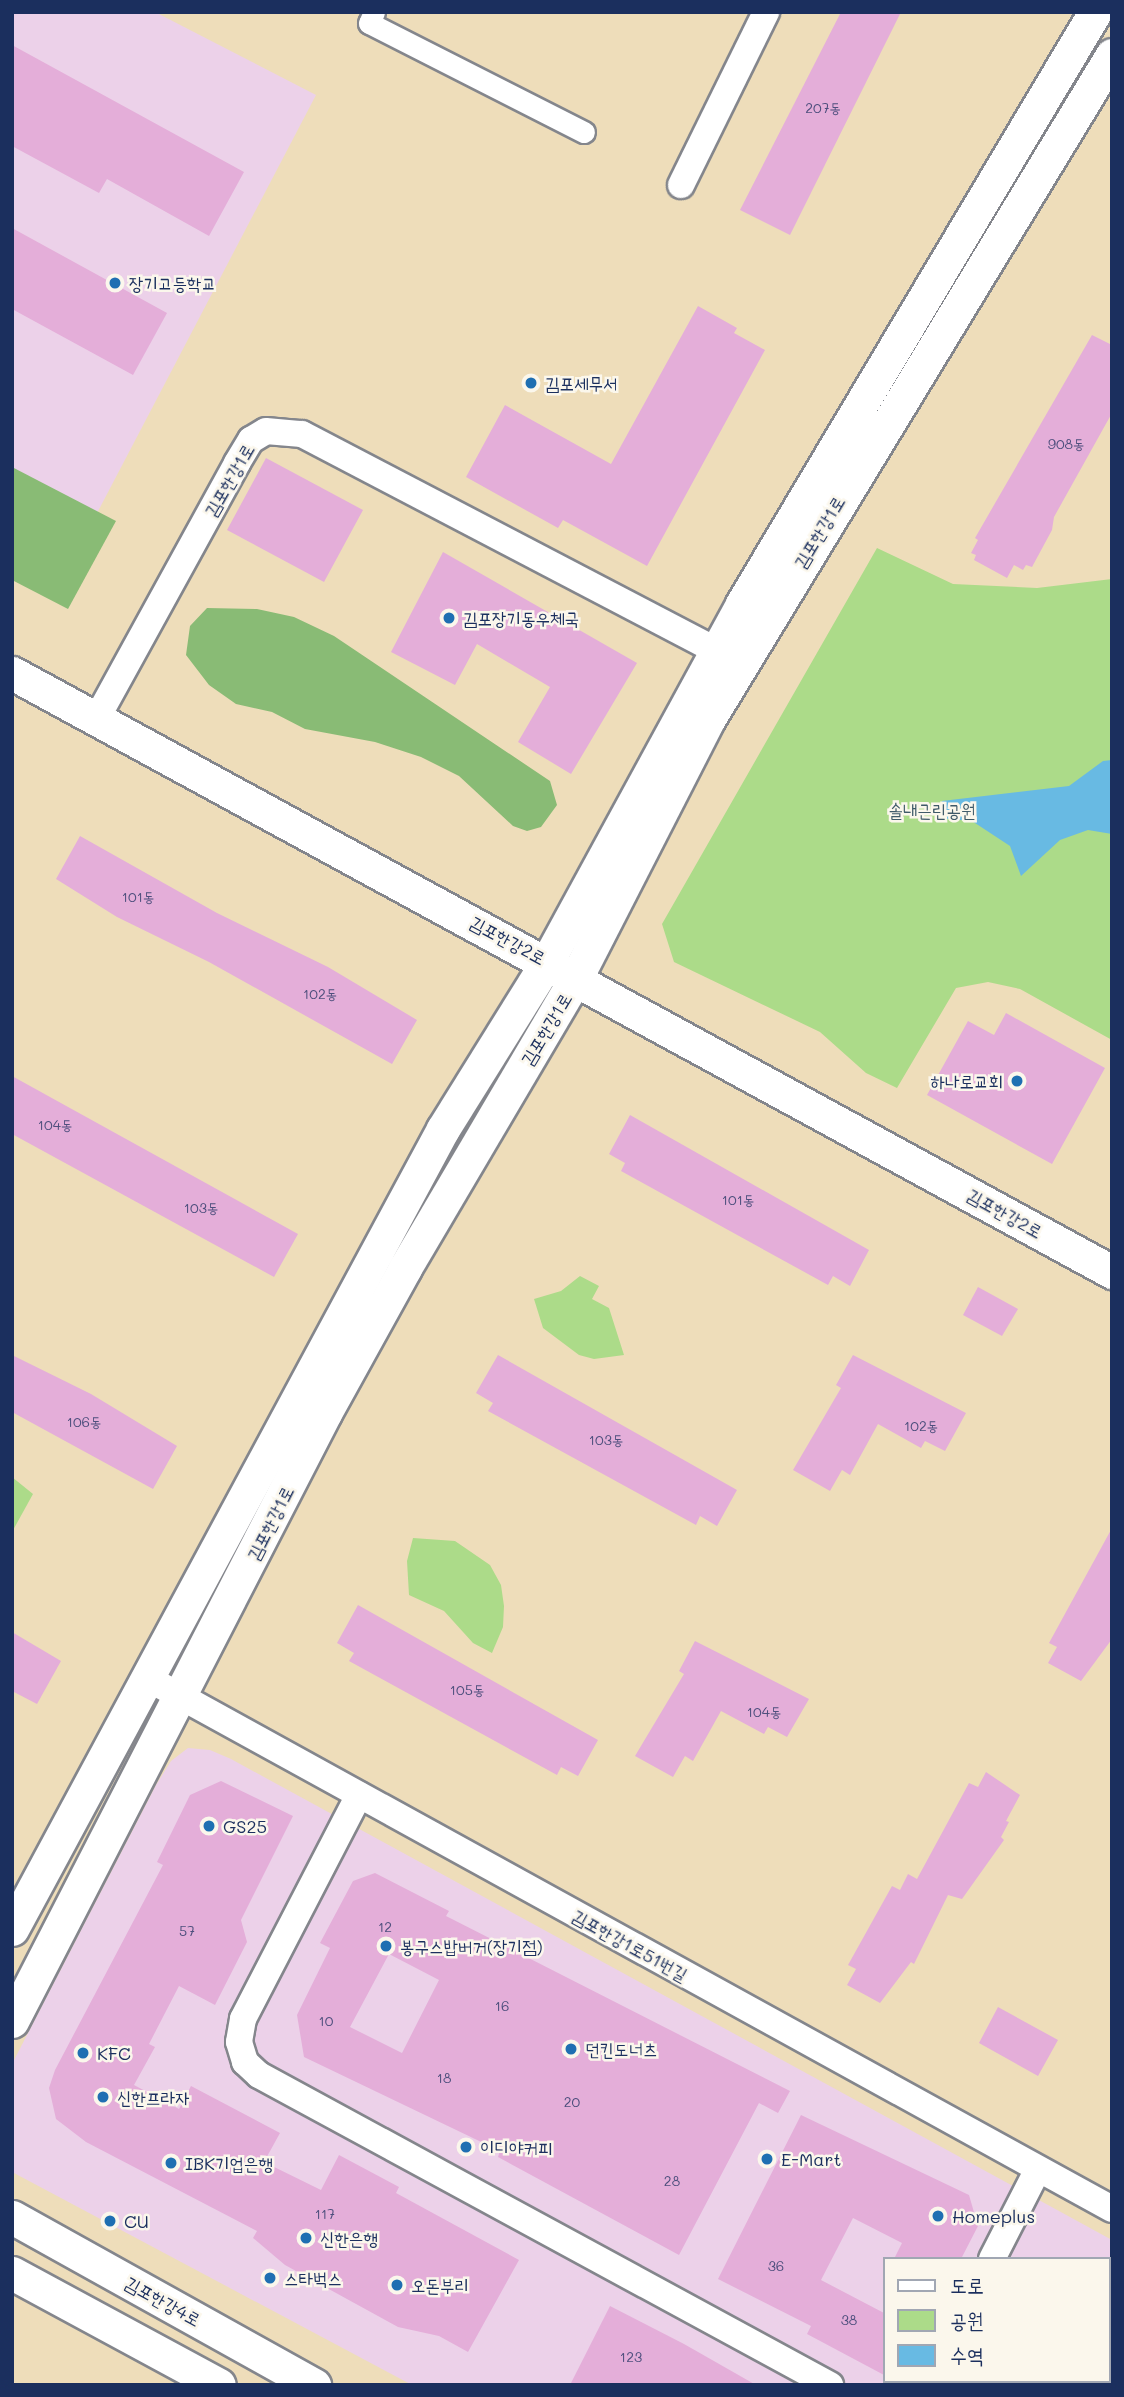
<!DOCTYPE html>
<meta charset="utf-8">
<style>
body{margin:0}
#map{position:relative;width:1124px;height:2397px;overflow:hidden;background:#eeddba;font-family:Mali,"Poor Story",sans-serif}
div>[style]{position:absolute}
.built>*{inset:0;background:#ecd1e9}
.green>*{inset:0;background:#acdb89}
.forest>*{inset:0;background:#89bb75}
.water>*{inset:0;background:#68bae3}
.building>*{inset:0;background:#e4aed9}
.roads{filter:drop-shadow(2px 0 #84868c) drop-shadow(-2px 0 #84868c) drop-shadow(0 2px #84868c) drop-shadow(0 -2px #84868c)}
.pedestrian>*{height:21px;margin:-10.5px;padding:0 10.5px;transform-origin:10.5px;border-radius:10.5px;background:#fff}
.minor>*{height:26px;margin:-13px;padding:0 13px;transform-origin:13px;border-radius:13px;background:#fff}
.tertiary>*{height:33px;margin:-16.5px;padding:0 16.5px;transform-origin:16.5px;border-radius:16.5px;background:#fff}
.dots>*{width:19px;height:19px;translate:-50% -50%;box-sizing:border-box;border:4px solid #fbf7ec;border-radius:50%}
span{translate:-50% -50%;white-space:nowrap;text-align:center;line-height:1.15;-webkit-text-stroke:5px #fbf7ec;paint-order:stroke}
.number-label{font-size:14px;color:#4d4f7d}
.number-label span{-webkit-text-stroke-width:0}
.poi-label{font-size:18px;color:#1b2f5e}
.left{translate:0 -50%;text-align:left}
.right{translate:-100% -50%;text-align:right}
.street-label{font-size:18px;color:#1b2f5e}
.park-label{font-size:18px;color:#3f5a69}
.frame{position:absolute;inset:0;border:14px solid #1b2f5e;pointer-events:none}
.legend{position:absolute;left:883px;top:2257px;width:228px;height:126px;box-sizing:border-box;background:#fbf7ec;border:2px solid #a1a7b3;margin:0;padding:9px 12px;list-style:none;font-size:21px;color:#1b2f5e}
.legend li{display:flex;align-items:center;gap:14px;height:35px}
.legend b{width:35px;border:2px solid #a1a7b3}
</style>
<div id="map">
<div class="built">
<i style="clip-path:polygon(12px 12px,155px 12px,316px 95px,95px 517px,12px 472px)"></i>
<i style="clip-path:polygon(evenodd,188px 1748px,210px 1750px,231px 1759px,1112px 2240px,1112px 2385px,412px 2385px,14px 2173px,12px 2064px,156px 1785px,171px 1761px,188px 1748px,884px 2259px,1108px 2259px,1108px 2381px,884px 2381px,884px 2259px)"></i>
</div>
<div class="green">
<i style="clip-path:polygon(877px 548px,953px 584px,1037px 588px,1112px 579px,1112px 1040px,1020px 989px,988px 982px,956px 988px,897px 1088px,866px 1073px,820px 1032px,674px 962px,662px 924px)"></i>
<i style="clip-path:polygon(580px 1276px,599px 1286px,592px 1299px,609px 1308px,624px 1355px,594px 1359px,579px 1355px,543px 1328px,534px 1299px,561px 1291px)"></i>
<i style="clip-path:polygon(12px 1477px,33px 1494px,12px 1532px)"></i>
<i style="clip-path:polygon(413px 1538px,455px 1541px,490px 1565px,501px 1585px,504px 1606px,503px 1627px,492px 1653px,473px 1643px,444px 1611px,409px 1595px,407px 1561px)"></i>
</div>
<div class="forest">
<i style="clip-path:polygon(12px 467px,116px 521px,68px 609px,12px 580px)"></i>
<i style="clip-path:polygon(207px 608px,257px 609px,294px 617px,334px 636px,550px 781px,557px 805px,541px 827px,527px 831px,513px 826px,459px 776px,421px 757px,375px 742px,305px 729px,272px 712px,236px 704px,209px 685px,186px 655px,190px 626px)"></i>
</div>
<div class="water">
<i style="clip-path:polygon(1112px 760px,1112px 834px,1088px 830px,1060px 840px,1021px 876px,1010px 846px,972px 821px,937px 818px,942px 801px,1069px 786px,1103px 761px)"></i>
</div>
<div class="building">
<i style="clip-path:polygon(841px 12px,901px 12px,790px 235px,740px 210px)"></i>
<i style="clip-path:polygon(12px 45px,244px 172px,209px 236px,107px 179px,99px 193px,12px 146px)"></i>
<i style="clip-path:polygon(12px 228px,167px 313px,133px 375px,12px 309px)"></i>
<i style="clip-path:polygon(698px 306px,737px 328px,734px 333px,765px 350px,647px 566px,563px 520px,558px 528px,466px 477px,505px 405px,611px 464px)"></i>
<i style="clip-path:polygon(1092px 335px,1112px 345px,1112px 413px,1054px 517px,1052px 530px,1032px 567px,1026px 565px,1023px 570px,1014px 565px,1007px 578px,974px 560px,976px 555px,971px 553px,978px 540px,975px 538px)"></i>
<i style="clip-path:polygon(266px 458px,363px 510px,324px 582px,227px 530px)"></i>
<i style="clip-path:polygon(443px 552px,637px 663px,571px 774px,518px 742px,550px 687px,477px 644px,455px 685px,391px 652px)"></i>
<i style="clip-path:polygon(80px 836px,217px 913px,328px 967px,417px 1020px,392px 1064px,209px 962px,117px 917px,56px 879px)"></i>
<i style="clip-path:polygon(1006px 1013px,1105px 1068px,1052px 1164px,927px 1095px,968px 1021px,994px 1035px)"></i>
<i style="clip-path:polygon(12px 1076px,298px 1234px,274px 1277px,12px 1134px)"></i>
<i style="clip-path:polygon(630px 1115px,869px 1250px,850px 1286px,833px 1276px,828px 1285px,621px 1171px,625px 1163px,609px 1154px)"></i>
<i style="clip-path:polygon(978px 1287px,1018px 1309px,1002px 1336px,963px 1315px)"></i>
<i style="clip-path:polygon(12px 1355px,91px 1394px,177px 1446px,153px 1489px,12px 1412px)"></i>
<i style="clip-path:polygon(498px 1355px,737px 1490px,717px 1526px,700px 1516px,696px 1525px,488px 1411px,493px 1403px,476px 1393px)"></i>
<i style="clip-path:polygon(853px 1355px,966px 1413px,945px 1451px,925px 1441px,921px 1448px,878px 1424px,850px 1475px,842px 1470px,830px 1491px,793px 1470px,841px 1388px,836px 1385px)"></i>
<i style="clip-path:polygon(1112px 1528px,1112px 1639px,1081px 1681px,1048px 1663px,1057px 1647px,1049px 1643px)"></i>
<i style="clip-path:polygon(358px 1605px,598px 1740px,578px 1776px,561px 1767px,557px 1775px,349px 1661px,354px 1653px,337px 1643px)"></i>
<i style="clip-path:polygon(12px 1632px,61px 1661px,37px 1704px,12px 1691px)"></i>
<i style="clip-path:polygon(695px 1641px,809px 1699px,787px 1737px,768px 1727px,764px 1734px,721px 1711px,693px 1761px,685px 1756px,673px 1777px,635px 1756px,684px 1674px,679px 1671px)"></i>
<i style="clip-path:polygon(986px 1772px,1020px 1795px,1006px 1821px,1009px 1822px,1001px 1837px,1004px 1840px,962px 1899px,948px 1895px,914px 1964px,911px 1962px,880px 2003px,847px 1985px,856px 1969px,848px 1965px,892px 1886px,900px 1890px,908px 1874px,917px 1879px,969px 1783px,978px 1787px)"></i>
<i style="clip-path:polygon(221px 1781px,293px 1816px,241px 1920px,247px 1942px,215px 2005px,179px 1986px,149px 2044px,155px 2047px,134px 2085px,179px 2109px,191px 2086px,280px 2133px,264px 2162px,321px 2190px,339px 2155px,399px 2187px,396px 2193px,519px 2260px,468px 2352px,439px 2336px,398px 2327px,285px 2265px,253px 2238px,257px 2231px,86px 2142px,56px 2119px,49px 2088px,55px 2070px,163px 1865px,157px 1862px,190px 1795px)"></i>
<i style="clip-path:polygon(evenodd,375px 1873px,449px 1911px,446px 1916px,790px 2091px,778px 2113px,759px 2103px,679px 2255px,498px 2157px,500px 2151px,304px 2057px,297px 2015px,330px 1948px,320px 1943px,353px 1881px,375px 1873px,389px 1954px,439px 1980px,402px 2053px,350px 2027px,389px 1954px)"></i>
<i style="clip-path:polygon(998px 2007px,1058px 2040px,1038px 2076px,979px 2043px)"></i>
<i style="clip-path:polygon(801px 2115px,969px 2195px,978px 2226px,961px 2259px,894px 2259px,902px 2243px,853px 2218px,821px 2280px,884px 2313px,884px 2375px,807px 2334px,811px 2326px,718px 2279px)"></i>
<i style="clip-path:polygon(610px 2306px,684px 2344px,756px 2385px,570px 2385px)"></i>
</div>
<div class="roads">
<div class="pedestrian">
<i style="left:374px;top:12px;width:12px;rotate:114deg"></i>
<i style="left:369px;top:23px;width:241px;rotate:26.9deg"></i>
</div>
<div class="minor">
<i style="left:681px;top:185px;width:193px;rotate:-63.8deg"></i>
<i style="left:97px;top:718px;width:291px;rotate:-61.2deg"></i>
<i style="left:237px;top:463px;width:27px;rotate:-59deg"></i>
<i style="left:251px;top:440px;width:17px;rotate:-31deg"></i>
<i style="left:266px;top:431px;width:36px;rotate:5deg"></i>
<i style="left:302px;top:434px;width:467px;rotate:27.6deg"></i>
<i style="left:149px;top:1679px;width:1099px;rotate:28.83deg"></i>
<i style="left:359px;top:1795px;width:252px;rotate:117.4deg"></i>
<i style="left:243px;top:2019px;width:23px;rotate:100deg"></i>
<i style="left:239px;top:2042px;width:21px;rotate:73deg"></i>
<i style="left:245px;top:2062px;width:19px;rotate:43deg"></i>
<i style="left:259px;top:2075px;width:650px;rotate:28.5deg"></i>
<i style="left:992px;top:2259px;width:99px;rotate:-62.9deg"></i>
<i style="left:928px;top:2385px;width:4px;rotate:-76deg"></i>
</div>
<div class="tertiary">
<i style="left:12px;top:673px;width:1253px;rotate:28.57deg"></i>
<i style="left:12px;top:1929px;width:909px;rotate:-61.69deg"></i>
<i style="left:443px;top:1129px;width:197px;rotate:-58.1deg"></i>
<i style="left:547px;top:962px;width:408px;rotate:-61.4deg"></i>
<i style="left:742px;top:604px;width:689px;rotate:-59.19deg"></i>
<i style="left:12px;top:2021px;width:684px;rotate:-62.76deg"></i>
<i style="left:325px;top:1413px;width:166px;rotate:-61.1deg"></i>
<i style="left:405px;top:1268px;width:337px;rotate:-59.5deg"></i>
<i style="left:576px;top:978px;width:290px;rotate:-62.9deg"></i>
<i style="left:708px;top:720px;width:778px;rotate:-58.72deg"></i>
<i style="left:12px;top:2217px;width:346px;rotate:29.1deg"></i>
<i style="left:12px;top:2273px;width:235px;rotate:28.4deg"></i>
</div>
</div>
<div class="dots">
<i style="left:115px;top:283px;background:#1f6fb2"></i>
<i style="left:531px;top:383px;background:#1f6fb2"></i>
<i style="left:449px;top:618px;background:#1f6fb2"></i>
<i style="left:1017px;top:1081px;background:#1f6fb2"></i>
<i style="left:209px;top:1826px;background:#1f6fb2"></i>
<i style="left:386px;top:1946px;background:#1f6fb2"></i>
<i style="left:571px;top:2049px;background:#1f6fb2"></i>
<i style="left:83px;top:2053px;background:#1f6fb2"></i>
<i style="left:103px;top:2097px;background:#1f6fb2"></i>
<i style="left:466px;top:2147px;background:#1f6fb2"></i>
<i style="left:767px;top:2159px;background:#1f6fb2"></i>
<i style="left:171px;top:2163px;background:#1f6fb2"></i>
<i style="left:938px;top:2216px;background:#1f6fb2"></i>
<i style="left:110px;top:2221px;background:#1f6fb2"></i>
<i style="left:306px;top:2238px;background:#1f6fb2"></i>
<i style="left:270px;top:2278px;background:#1f6fb2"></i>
<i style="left:397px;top:2285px;background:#1f6fb2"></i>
</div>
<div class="number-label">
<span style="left:823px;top:108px">207동</span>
<span style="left:1066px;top:444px">908동</span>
<span style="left:138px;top:897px">101동</span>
<span style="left:320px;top:994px">102동</span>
<span style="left:55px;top:1125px">104동</span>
<span style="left:738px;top:1200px">101동</span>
<span style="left:201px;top:1208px">103동</span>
<span style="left:84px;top:1422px">106동</span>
<span style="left:921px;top:1426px">102동</span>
<span style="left:606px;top:1440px">103동</span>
<span style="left:467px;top:1690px">105동</span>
<span style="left:764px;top:1712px">104동</span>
<span style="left:385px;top:1927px">12</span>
<span style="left:187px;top:1931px">57</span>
<span style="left:502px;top:2006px">16</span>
<span style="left:326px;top:2021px">10</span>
<span style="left:444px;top:2078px">18</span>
<span style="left:572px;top:2102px">20</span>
<span style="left:672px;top:2181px">28</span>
<span style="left:325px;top:2214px">117</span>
<span style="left:776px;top:2266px">36</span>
<span style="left:849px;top:2320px">38</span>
<span style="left:631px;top:2357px">123</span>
</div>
<div class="poi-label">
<span class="left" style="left:129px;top:283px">장기고등학교</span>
<span class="left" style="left:545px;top:383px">김포세무서</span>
<span class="left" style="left:463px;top:618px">김포장기동우체국</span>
<span class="right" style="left:1003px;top:1081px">하나로교회</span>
<span class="left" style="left:223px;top:1826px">GS25</span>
<span class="left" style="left:400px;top:1946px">봉구스밥버거(장기점)</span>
<span class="left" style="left:585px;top:2049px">던킨도너츠</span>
<span class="left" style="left:97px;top:2053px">KFC</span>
<span class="left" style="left:117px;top:2097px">신한프라자</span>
<span class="left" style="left:480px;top:2147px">이디야커피</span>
<span class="left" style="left:781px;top:2159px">E-Mart</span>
<span class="left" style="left:185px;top:2163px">IBK기업은행</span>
<span class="left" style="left:952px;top:2216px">Homeplus</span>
<span class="left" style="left:124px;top:2221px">CU</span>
<span class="left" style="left:320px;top:2238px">신한은행</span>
<span class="left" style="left:284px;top:2278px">스타벅스</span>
<span class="left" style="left:411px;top:2285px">오돈부리</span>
</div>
<div class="street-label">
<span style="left:229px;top:480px;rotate:-60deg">김포한강1로</span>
<span style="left:819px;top:532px;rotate:-59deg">김포한강1로</span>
<span style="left:508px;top:940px;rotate:28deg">김포한강2로</span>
<span style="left:546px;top:1029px;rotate:-59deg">김포한강1로</span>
<span style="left:1005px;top:1213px;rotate:29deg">김포한강2로</span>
<span style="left:270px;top:1523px;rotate:-63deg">김포한강1로</span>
<span style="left:630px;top:1945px;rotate:29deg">김포한강1로51번길</span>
<span style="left:163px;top:2301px;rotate:29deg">김포한강4로</span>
</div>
<div class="park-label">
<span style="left:932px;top:810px">솔내근린공원</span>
</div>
<div class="frame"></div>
<ul class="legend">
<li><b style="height:9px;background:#fff"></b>도로</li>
<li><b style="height:19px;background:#acdb89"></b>공원</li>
<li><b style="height:19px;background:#68bae3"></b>수역</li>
</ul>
</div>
